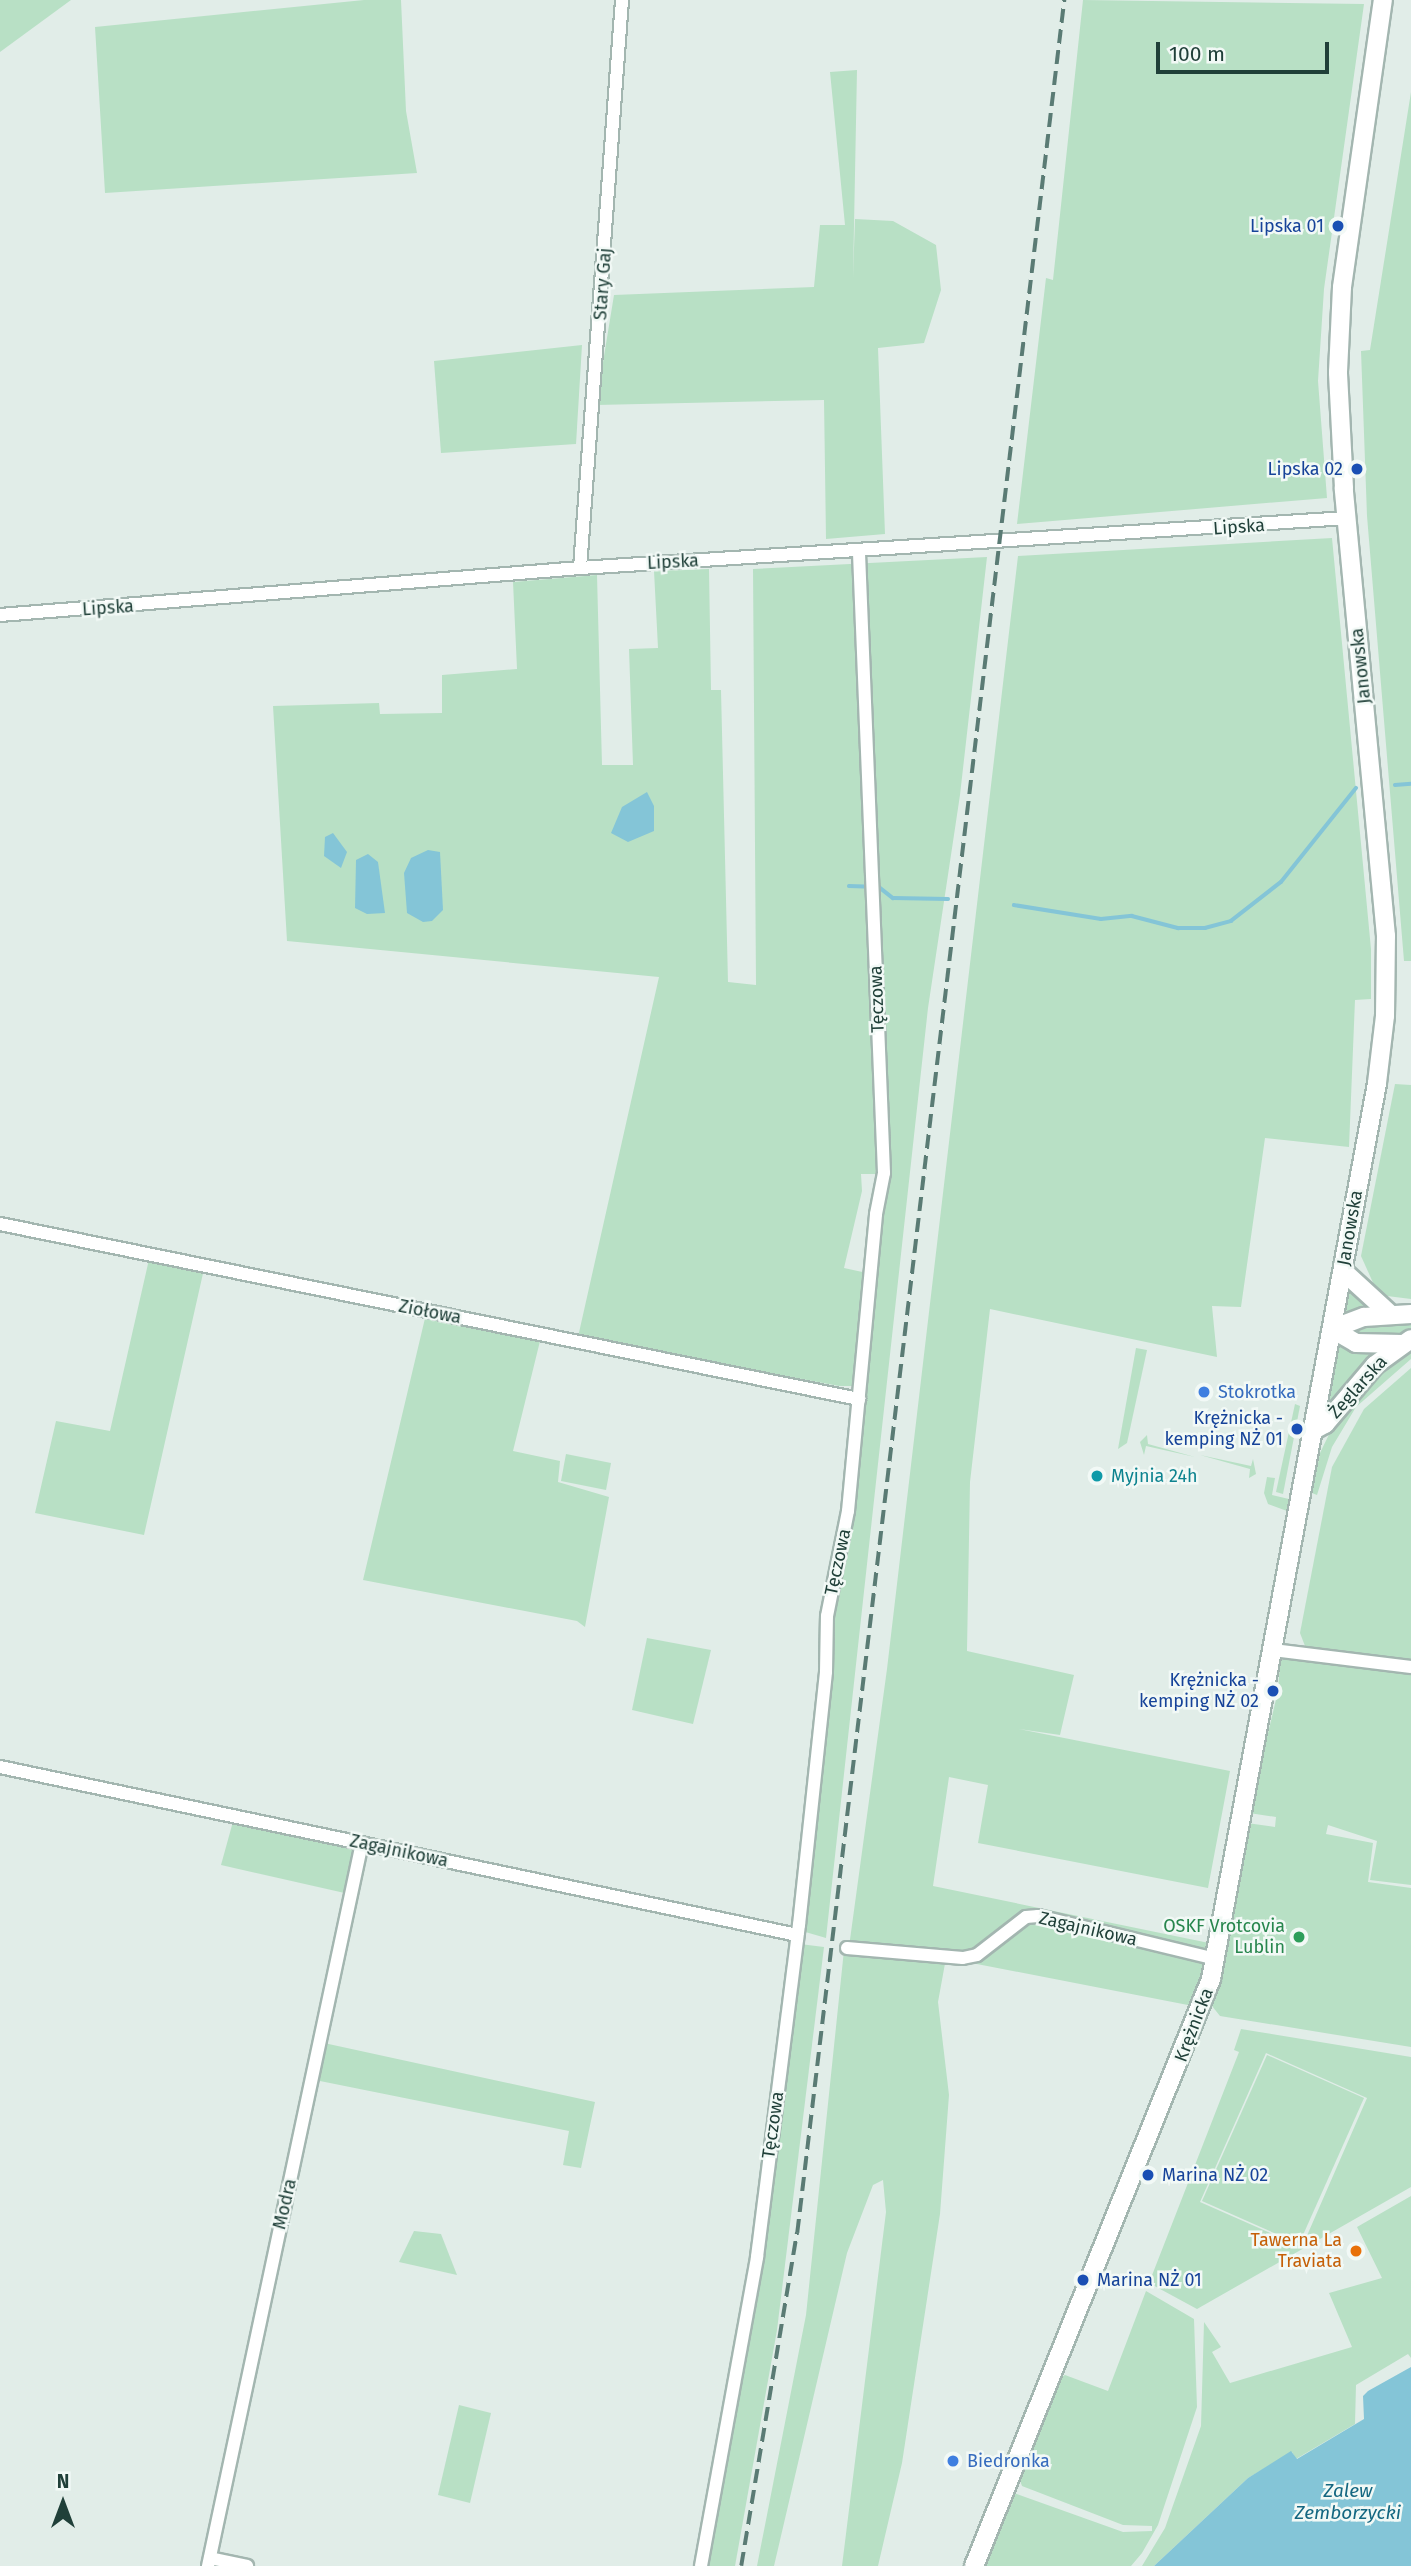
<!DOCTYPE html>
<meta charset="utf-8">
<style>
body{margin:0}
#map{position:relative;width:1411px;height:2566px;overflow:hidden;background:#e1ede8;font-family:"Fira Sans",sans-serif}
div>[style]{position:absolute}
.green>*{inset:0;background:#b8e0c5}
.water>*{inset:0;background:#84c5d7}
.stream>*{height:3.5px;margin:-1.75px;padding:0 1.75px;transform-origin:1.75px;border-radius:1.75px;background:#84c5d7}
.roads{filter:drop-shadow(2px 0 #a3b6b0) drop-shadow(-2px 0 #a3b6b0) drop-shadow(0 2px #a3b6b0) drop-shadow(0 -2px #a3b6b0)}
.street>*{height:12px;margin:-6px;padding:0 6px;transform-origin:6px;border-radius:6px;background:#fff}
.secondary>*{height:18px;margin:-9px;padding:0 9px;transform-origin:9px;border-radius:9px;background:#fff}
.rail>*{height:3.5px;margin-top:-1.75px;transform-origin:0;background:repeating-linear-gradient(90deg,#5a7b74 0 14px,transparent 0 21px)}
.dots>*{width:19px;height:19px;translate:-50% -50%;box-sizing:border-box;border:4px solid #f2f9f6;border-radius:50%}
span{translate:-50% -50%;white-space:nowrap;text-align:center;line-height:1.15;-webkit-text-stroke:5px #f2f9f6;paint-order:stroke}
.transit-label{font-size:18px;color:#164399}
.right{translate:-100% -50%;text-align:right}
.left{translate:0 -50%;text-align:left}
.street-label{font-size:18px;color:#204039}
.shop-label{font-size:18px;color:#366cbe}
.culture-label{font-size:18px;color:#0d838f}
.leisure-label{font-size:18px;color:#27864d}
.food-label{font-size:18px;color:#c56008}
.water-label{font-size:19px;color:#146781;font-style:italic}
.north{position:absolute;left:28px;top:2468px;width:70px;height:70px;-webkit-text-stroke:5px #f2f9f6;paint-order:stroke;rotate:0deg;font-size:19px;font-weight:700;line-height:28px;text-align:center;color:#204039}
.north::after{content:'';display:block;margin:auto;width:24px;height:32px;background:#204039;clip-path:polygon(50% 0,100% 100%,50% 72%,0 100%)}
.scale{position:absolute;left:1156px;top:42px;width:173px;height:32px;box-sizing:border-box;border:4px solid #204039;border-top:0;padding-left:9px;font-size:21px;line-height:24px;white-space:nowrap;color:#204039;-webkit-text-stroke:5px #f2f9f6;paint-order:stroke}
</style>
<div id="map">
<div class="green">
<i style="clip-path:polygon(0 0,71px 0,0 52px)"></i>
<i style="clip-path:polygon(364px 0,401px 0,406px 111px,417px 173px,105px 193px,95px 27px)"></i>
<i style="clip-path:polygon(1083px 0,1364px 4px,1324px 289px,1318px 381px,1327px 498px,1017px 524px,1046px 278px,1053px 280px)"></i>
<i style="clip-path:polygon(857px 70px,853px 278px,855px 219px,893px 221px,936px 245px,941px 290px,924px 343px,878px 348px,885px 534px,826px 539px,824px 400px,596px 405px,614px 295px,814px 287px,820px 225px,845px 225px,830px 72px)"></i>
<i style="clip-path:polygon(1411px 92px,1411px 961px,1404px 961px,1367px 516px,1361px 351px,1370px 350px)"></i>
<i style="clip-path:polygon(582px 345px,576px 444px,441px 453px,434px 361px)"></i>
<i style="clip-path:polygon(1332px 538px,1371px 949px,1371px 999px,1355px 1000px,1349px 1147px,1265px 1138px,1241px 1307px,1212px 1306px,1217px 1357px,990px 1309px,970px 1482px,967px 1651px,1074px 1675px,1060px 1735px,1019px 1729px,1230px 1771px,1208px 1888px,978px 1843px,988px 1785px,949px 1777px,933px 1886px,1209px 1943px,1193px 2006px,946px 1958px,938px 2002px,949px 2095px,940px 2214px,902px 2463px,878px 2566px,842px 2566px,886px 2212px,883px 2180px,873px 2185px,847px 2253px,774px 2566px,757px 2566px,806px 2315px,844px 1950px,849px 1947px,887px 1669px,1018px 556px)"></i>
<i style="clip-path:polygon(987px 557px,960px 795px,928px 1008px,826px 1938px,802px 1931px,831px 1615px,852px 1511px,887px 1174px,861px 1174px,862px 1191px,844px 1268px,867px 1273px,855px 1386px,839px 1386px,578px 1337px,659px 977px,287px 941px,273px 706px,379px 703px,380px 714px,442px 713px,442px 675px,517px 669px,513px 582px,597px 575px,602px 765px,633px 765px,629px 649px,658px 648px,654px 571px,709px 569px,711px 690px,721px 690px,728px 982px,756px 985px,753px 569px)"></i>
<i style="clip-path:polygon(1395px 1084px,1411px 1085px,1411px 1299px,1387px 1296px,1375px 1287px,1361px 1256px)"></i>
<i style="clip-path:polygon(150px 1255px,204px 1269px,144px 1535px,35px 1513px,56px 1421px,110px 1431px)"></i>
<i style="clip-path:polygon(1351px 1287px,1377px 1310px,1342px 1318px,1346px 1288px)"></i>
<i style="clip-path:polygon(426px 1314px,541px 1337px,513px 1451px,560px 1461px,558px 1482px,609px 1497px,585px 1627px,577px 1621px,363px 1580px)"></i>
<i style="clip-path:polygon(1411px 1321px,1411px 1331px,1393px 1337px,1373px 1339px,1349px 1332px,1354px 1324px)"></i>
<i style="clip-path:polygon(1338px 1345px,1388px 1346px,1328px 1410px,1326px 1409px)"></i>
<i style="clip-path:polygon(1136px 1348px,1147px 1350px,1127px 1443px,1118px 1449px)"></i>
<i style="clip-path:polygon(1411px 1349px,1411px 1359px,1356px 1407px,1332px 1447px,1317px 1495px,1312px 1493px,1320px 1453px,1335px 1422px,1371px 1376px)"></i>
<i style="clip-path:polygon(1411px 1368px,1411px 1660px,1305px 1646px,1300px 1633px,1332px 1467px,1364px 1409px)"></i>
<i style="clip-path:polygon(1295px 1404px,1300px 1406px,1283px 1494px,1276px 1492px)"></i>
<i style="clip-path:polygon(1147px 1435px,1148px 1444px,1195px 1457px,1146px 1446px,1144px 1455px,1140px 1442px)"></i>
<i style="clip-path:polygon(566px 1454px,611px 1463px,606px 1490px,561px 1481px)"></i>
<i style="clip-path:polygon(1200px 1455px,1251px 1466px,1253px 1459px,1256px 1474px,1249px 1478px,1250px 1469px)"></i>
<i style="clip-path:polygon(1267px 1477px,1275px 1478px,1272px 1495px,1293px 1500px,1287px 1511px,1268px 1504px,1264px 1493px)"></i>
<i style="clip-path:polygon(647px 1638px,711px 1650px,693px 1724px,632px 1710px)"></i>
<i style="clip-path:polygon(1285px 1657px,1411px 1672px,1411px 1885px,1370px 1880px,1377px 1841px,1328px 1825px,1326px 1834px,1373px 1843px,1368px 1882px,1411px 1888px,1411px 2047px,1220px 2016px,1212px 2006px,1247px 1823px,1275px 1827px,1276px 1817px,1249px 1813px,1278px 1691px,1280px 1662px)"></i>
<i style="clip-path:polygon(234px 1818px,351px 1844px,356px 1852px,349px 1894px,221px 1865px)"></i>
<i style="clip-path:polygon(800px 1944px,824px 1947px,777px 2330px,735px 2566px,705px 2566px)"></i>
<i style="clip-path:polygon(evenodd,1241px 2029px,1411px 2057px,1411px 2187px,1197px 2309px,1149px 2283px,1239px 2052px,1234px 2050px,1241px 2029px,1266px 2053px,1367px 2098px,1302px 2247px,1200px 2202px,1266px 2053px)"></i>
<i style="clip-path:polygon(324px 2043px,595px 2102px,581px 2168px,563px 2165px,569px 2131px,315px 2080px)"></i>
<i style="clip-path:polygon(1267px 2055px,1364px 2098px,1299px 2244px,1202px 2201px)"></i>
<i style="clip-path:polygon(1411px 2196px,1411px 2358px,1408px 2354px,1356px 2385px,1355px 2424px,1296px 2459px,1292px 2452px,1248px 2478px,1154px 2566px,1142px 2566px,1165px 2528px,1201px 2426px,1204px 2322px,1221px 2347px,1212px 2352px,1230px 2383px,1352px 2347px,1329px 2293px,1382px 2278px,1357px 2227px)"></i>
<i style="clip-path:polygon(414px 2231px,441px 2234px,457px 2275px,399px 2262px)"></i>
<i style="clip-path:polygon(1146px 2291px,1194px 2319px,1197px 2407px,1158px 2525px,1142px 2553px,1131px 2566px,981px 2566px,1011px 2492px,1123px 2532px,1152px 2531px,1152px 2526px,1123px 2525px,1022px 2486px,1018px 2475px,1053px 2382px,1065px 2375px,1108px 2391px)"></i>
<i style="clip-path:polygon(459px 2405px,491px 2413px,470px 2503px,438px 2495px)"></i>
</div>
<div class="water">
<i style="clip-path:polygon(647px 792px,654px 806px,654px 831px,628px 842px,611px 833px,622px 807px)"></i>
<i style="clip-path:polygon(333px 833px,347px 852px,341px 868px,324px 856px,325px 837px)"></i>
<i style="clip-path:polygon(428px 850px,440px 852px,443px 910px,432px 921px,423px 922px,407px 913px,404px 873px,411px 858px)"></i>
<i style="clip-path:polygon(368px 854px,378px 862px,385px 913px,367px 914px,355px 908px,356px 860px)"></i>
<i style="clip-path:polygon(1411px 2367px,1411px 2566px,1154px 2566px,1248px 2478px,1291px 2451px,1297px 2459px,1364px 2419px,1363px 2396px,1368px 2391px)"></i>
</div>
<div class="stream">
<i style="left:1395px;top:785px;width:16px;rotate:-4deg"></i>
<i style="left:849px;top:886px;width:30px;rotate:2deg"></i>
<i style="left:879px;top:887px;width:18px;rotate:38deg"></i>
<i style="left:893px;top:898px;width:55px;rotate:1deg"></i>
<i style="left:1014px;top:905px;width:88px;rotate:9.1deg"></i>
<i style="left:1101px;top:919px;width:31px;rotate:-6deg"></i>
<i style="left:1132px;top:916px;width:48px;rotate:14.6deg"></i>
<i style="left:1178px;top:928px;width:27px"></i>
<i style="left:1205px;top:928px;width:27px;rotate:-15deg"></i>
<i style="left:1231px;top:921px;width:63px;rotate:-38deg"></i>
<i style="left:1281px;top:882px;width:120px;rotate:-51.4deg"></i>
</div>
<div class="roads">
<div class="street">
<i style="left:580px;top:568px;width:570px;rotate:-85.77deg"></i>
<i style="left:0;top:615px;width:582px;rotate:-4.63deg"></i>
<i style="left:580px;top:568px;width:768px;rotate:-3.73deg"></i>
<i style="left:0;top:1224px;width:877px;rotate:11.52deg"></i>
<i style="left:1273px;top:1650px;width:139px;rotate:7deg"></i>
<i style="left:0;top:1767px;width:815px;rotate:11.9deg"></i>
<i style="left:847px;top:1948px;width:116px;rotate:4.9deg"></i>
<i style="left:963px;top:1958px;width:14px;rotate:-12deg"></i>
<i style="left:977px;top:1955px;width:62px;rotate:-37.8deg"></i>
<i style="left:1026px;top:1917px;width:12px;rotate:-5deg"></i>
<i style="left:1038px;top:1916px;width:183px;rotate:13.6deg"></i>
<i style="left:210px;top:2558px;width:38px;rotate:12deg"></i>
<i style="left:208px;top:2566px;width:739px;rotate:-77.98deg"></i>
<i style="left:701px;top:2566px;width:314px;rotate:-79.7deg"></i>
<i style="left:757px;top:2257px;width:335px;rotate:-82.8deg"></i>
<i style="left:799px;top:1925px;width:254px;rotate:-83.9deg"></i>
<i style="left:826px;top:1672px;width:56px;rotate:-89deg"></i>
<i style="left:827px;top:1616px;width:107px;rotate:-78.7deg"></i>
<i style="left:848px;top:1511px;width:298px;rotate:-84.6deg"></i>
<i style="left:876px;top:1214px;width:42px;rotate:-79deg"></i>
<i style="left:884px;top:1173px;width:622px;rotate:-92.31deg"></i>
</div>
<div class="secondary">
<i style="left:1343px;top:1271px;width:62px;rotate:42.4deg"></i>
<i style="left:1332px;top:1329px;width:34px;rotate:-21deg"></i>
<i style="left:1364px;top:1317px;width:47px;rotate:-3.7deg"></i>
<i style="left:1332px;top:1329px;width:28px;rotate:30deg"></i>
<i style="left:1356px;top:1343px;width:46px;rotate:1.2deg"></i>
<i style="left:1314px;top:1430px;width:13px;rotate:-29deg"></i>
<i style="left:1325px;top:1424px;width:77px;rotate:-49.7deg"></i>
<i style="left:1375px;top:1365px;width:44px;rotate:-35.8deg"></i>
<i style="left:974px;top:2566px;width:633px;rotate:-68.01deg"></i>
<i style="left:1211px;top:1979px;width:911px;rotate:-79.5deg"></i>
<i style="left:1377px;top:1083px;width:67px;rotate:-83.2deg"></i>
<i style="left:1385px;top:1016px;width:80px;rotate:-89.3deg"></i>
<i style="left:1386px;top:936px;width:450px;rotate:-95.4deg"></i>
<i style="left:1344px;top:488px;width:116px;rotate:-93deg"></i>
<i style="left:1338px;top:372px;width:85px;rotate:-87.3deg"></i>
<i style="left:1342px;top:287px;width:290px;rotate:-81.9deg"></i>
</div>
</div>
<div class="rail">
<i style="left:741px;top:2566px;width:338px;rotate:-80.5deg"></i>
<i style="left:797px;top:2233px;width:2249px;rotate:-83.18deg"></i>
</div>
<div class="dots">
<i style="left:1338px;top:226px;background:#1a4fb4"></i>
<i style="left:1357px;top:469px;background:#1a4fb4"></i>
<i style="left:1204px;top:1392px;background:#3f7fe0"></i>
<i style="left:1297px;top:1429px;background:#1a4fb4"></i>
<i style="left:1097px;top:1476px;background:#0f9aa8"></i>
<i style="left:1273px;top:1691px;background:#1a4fb4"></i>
<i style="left:1299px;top:1937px;background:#2e9e5b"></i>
<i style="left:1148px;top:2175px;background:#1a4fb4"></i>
<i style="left:1356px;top:2251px;background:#e8710a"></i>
<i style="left:1083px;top:2280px;background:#1a4fb4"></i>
<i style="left:953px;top:2461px;background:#3f7fe0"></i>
</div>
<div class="transit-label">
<span class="right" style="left:1324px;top:226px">Lipska 01</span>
<span class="right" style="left:1343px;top:469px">Lipska 02</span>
<span class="right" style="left:1283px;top:1429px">Krężnicka -<br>kemping NŻ 01</span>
<span class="right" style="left:1259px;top:1691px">Krężnicka -<br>kemping NŻ 02</span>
<span class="left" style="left:1162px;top:2175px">Marina NŻ 02</span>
<span class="left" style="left:1097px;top:2280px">Marina NŻ 01</span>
</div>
<div class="street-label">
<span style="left:603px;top:284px;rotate:-86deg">Stary Gaj</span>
<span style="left:1239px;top:527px;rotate:-4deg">Lipska</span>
<span style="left:673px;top:562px;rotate:-3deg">Lipska</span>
<span style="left:108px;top:608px;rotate:-4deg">Lipska</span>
<span style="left:1361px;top:666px;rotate:-96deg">Janowska</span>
<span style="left:877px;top:999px;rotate:-92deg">Tęczowa</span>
<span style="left:1350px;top:1228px;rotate:-80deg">Janowska</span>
<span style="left:430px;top:1312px;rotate:11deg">Ziołowa</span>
<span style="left:1358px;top:1387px;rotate:-48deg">Żeglarska</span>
<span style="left:838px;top:1562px;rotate:-78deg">Tęczowa</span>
<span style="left:399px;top:1851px;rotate:12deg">Zagajnikowa</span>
<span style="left:1088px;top:1929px;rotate:13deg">Zagajnikowa</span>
<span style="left:1194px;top:2025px;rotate:-69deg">Krężnicka</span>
<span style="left:773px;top:2125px;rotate:-82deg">Tęczowa</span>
<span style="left:285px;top:2204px;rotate:-77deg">Modra</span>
</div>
<div class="shop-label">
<span class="left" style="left:1218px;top:1392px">Stokrotka</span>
<span class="left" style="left:967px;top:2461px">Biedronka</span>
</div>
<div class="culture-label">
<span class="left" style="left:1111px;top:1476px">Myjnia 24h</span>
</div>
<div class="leisure-label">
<span class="right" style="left:1285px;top:1937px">OSKF Vrotcovia<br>Lublin</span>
</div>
<div class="food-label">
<span class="right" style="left:1342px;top:2251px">Tawerna La<br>Traviata</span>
</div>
<div class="water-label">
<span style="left:1348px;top:2502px">Zalew<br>Zemborzycki</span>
</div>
<div class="north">N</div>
<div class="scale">100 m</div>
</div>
